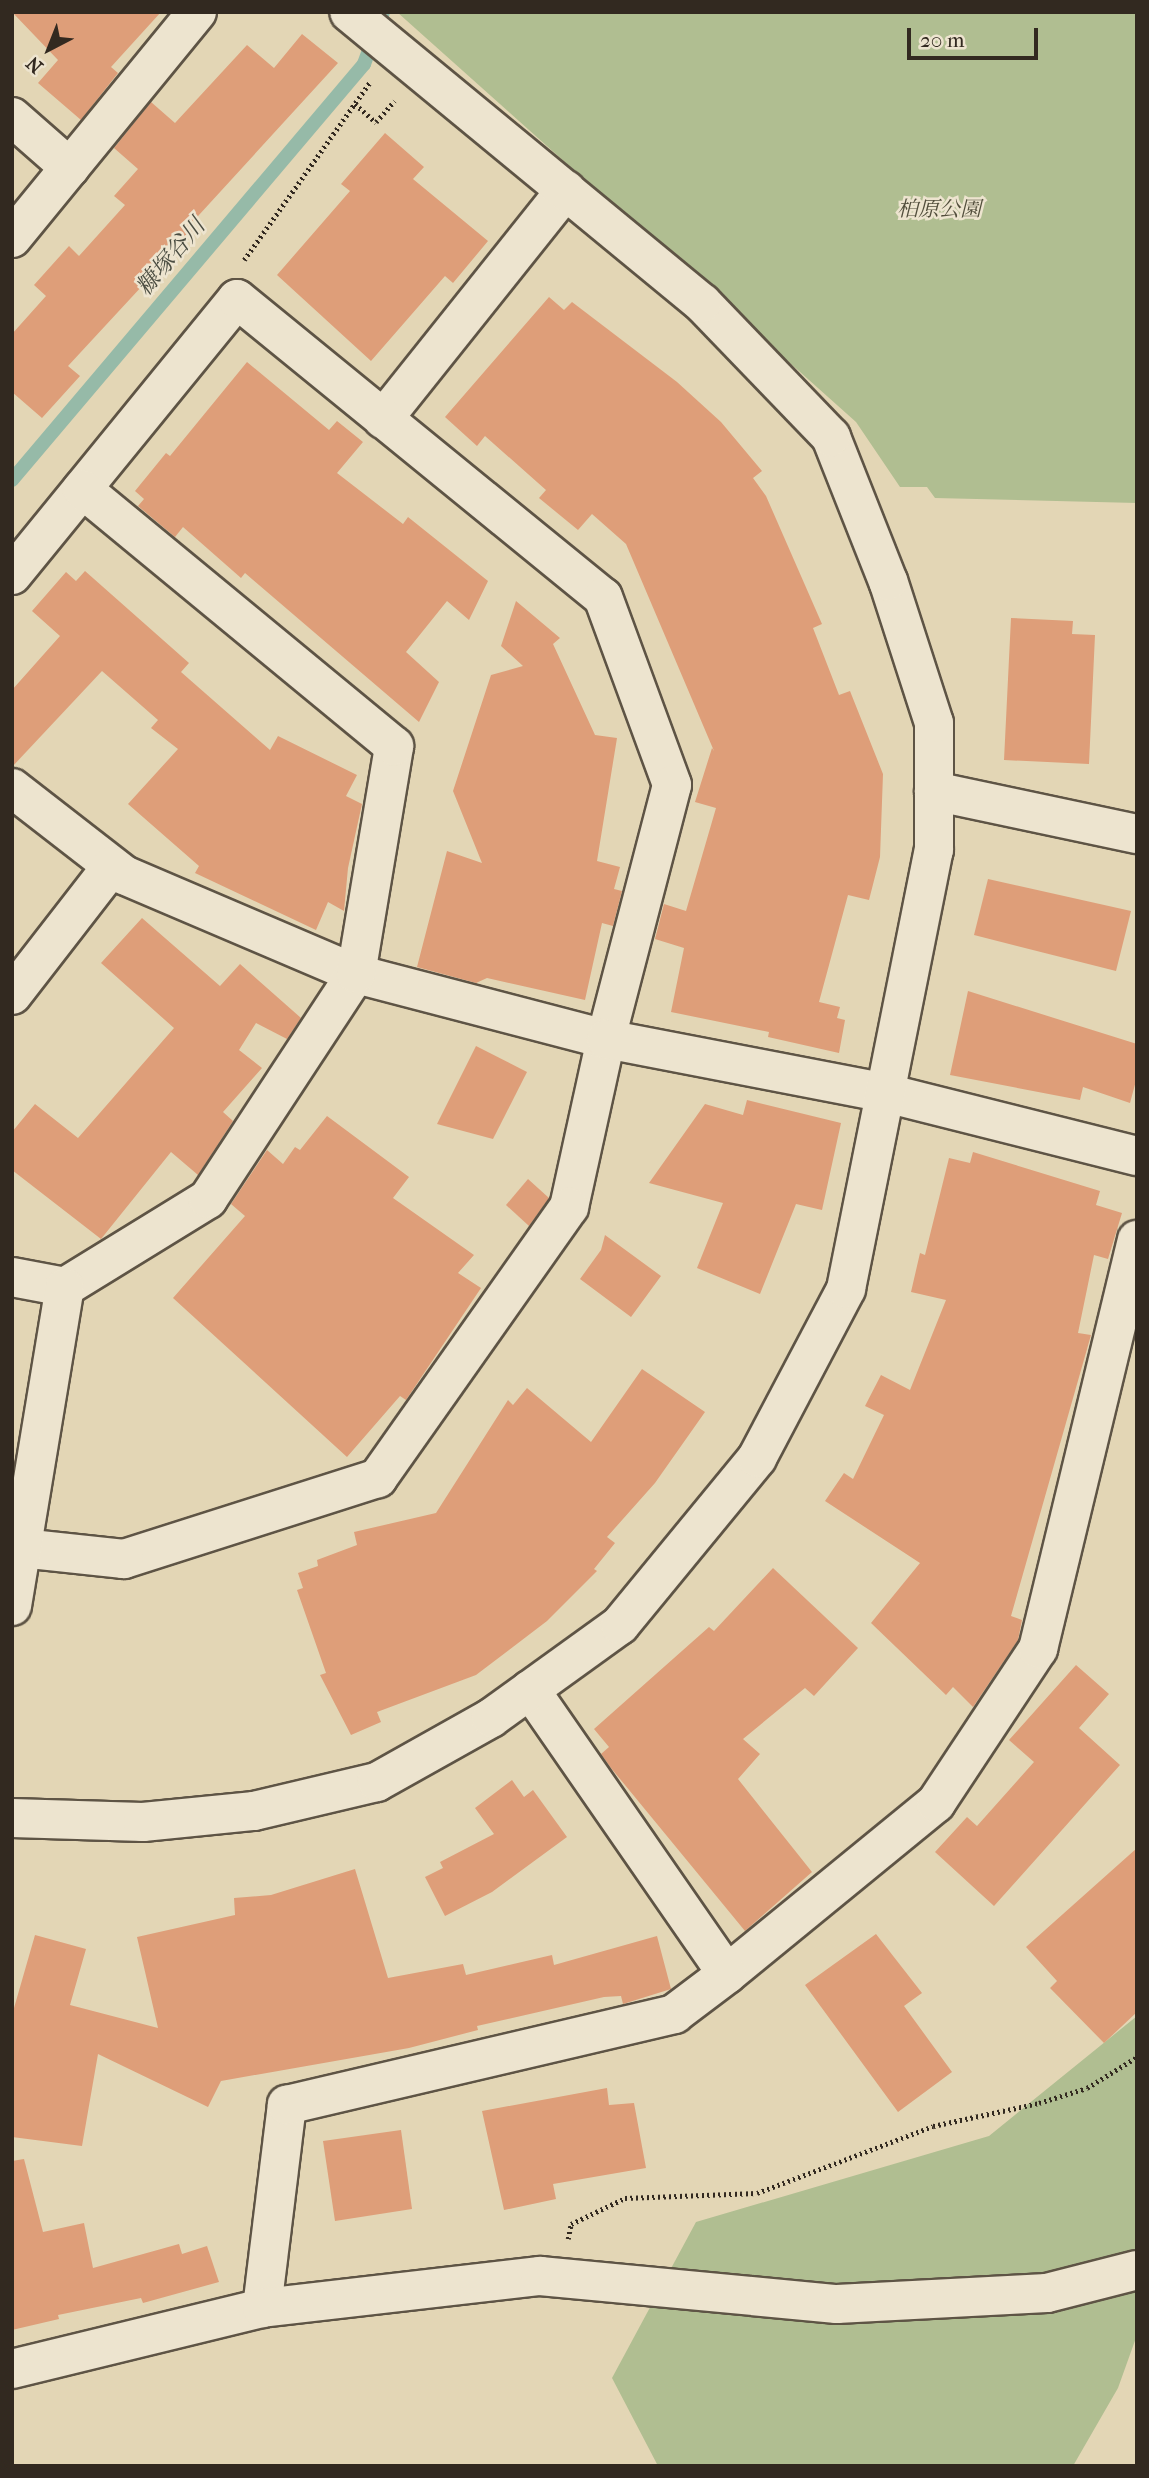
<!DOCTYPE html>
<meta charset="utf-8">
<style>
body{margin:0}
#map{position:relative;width:1149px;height:2478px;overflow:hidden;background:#e3d6b5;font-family:"IM FELL French Canon","Noto Serif JP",serif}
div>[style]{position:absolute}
.green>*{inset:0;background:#b0be91}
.stream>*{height:14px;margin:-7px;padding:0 7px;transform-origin:7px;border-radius:7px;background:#96baa8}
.building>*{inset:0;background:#de9e79}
.path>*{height:4.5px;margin-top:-2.25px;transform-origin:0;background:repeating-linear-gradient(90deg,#322920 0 2px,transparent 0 5.5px)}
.roads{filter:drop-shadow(2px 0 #5e5445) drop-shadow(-2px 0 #5e5445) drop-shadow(0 2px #5e5445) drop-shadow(0 -2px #5e5445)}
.minor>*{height:38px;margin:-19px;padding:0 19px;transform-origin:19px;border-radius:19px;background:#ede4cf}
.tertiary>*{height:38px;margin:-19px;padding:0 19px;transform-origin:19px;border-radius:19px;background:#ede4cf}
span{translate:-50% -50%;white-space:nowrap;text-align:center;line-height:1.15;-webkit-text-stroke:5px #ede4cf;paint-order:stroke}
.park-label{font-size:21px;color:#524e3c;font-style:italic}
.water-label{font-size:23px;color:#4b4d42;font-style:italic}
.frame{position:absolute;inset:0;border:14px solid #322920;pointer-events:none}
.north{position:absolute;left:14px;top:14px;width:70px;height:70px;-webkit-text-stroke:5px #ede4cf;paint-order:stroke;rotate:222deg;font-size:19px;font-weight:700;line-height:28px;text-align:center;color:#322920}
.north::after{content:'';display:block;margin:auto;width:24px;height:32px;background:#322920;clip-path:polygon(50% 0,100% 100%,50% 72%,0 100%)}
.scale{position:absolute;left:907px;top:28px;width:131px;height:32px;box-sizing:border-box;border:4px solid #322920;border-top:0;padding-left:9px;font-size:21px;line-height:24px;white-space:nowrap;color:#322920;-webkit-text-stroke:5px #ede4cf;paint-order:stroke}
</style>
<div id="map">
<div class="green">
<i style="clip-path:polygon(397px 12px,1137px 12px,1137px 503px,935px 498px,927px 487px,900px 487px,856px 422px)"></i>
<i style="clip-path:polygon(1137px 2016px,1137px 2335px,1118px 2388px,1073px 2466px,658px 2466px,612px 2378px,696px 2222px,989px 2136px)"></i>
</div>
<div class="stream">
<i style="left:12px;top:480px;width:545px;rotate:-49.76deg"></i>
<i style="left:364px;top:64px;width:55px;rotate:-69.9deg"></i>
</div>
<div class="building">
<i style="clip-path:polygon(12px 12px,161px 12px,111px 67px,118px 73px,81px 120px,38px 83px,58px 60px)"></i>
<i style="clip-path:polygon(302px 34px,338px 63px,188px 227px,193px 231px,68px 366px,80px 376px,42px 418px,12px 392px,12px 334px,46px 296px,34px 285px,69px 246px,79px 256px,125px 205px,114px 196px,138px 169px,114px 148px,151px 102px,175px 123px,247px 45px,274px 68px)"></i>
<i style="clip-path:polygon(385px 133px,424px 167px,413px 179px,488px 241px,453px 283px,445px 276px,371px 361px,277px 275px,350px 191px,341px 184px)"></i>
<i style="clip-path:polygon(549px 297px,564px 310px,572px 302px,677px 382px,721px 422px,762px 471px,753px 478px,766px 496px,822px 624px,813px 628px,839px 695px,850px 691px,883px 774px,880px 857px,869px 900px,848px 895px,819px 1002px,840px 1007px,837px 1018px,845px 1020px,839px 1053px,768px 1037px,769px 1032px,671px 1012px,684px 948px,655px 939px,664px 904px,686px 911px,716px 808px,695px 802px,712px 748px,714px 751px,626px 544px,592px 514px,578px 530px,539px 498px,546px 490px,485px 436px,477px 446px,445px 417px)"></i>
<i style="clip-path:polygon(247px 362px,329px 430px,337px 421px,363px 442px,337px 473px,403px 524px,408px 517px,488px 581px,469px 620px,447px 601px,406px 652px,439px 682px,419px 722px,245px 573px,241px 578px,183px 527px,175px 537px,138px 506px,144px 499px,135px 491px,166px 453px,170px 456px)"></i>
<i style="clip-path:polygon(85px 571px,189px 663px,181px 672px,270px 750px,278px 736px,357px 775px,346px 796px,362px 804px,348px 868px,344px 911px,328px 902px,316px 930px,195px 873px,199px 866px,128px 804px,178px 749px,151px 728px,158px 720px,102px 671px,12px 767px,12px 690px,60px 636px,32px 611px,66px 572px,76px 581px)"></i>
<i style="clip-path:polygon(516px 601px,560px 638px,553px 644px,595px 735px,617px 738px,597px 861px,620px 867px,614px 889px,622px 891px,613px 926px,602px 923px,585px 1000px,487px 978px,476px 983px,417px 967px,447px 851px,482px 863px,453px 791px,491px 675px,523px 666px,501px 646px)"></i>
<i style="clip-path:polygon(1011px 618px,1073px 621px,1072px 634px,1095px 635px,1089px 764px,1004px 760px)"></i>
<i style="clip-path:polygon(988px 879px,1131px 911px,1116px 971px,974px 935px)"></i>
<i style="clip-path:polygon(142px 918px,220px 986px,240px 964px,301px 1018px,287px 1039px,256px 1023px,239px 1050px,262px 1068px,223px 1112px,233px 1121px,198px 1175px,171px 1152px,101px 1239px,12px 1170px,12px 1132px,35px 1104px,78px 1138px,174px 1028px,101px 963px)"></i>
<i style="clip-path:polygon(968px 991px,1137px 1044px,1137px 1077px,1130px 1103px,1083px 1087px,1080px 1100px,950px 1075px)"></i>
<i style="clip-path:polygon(476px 1046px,527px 1072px,493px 1139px,437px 1124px)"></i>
<i style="clip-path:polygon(747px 1100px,841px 1123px,822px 1210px,796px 1204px,760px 1294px,697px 1268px,723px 1203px,649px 1183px,705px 1104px,743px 1115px)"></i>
<i style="clip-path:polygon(327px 1116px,409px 1177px,393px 1198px,474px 1255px,458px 1273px,481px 1288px,406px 1400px,400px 1396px,347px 1457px,173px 1298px,245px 1216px,231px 1204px,267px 1150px,283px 1164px,295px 1147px,300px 1150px)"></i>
<i style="clip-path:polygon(973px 1152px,1100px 1191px,1096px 1205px,1122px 1213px,1108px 1259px,1094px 1255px,1078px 1333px,1091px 1335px,1011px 1616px,1022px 1620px,1018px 1640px,973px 1707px,953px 1687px,946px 1695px,871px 1623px,920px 1563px,825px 1501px,844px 1473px,853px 1479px,884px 1415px,865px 1406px,881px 1375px,910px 1390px,946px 1300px,911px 1292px,920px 1253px,925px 1255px,949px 1158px,970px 1163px)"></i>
<i style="clip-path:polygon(528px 1179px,549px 1198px,529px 1226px,506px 1205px)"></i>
<i style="clip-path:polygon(605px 1235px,661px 1276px,631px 1317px,580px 1279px,601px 1250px)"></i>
<i style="clip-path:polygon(642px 1369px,705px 1412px,655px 1483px,607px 1537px,615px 1543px,594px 1569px,597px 1571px,547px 1621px,476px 1675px,377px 1712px,381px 1722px,351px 1735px,320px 1675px,326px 1673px,297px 1590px,303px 1588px,298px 1573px,318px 1566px,317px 1560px,357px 1545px,354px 1532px,436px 1513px,508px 1400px,513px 1405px,527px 1388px,591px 1442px)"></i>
<i style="clip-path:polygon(773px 1568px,858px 1648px,814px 1696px,805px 1688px,743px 1739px,760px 1754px,738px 1779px,812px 1872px,745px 1931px,611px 1768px,601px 1754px,609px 1747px,594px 1729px,709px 1627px,714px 1631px)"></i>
<i style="clip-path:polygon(1076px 1665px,1109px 1694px,1079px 1728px,1120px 1765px,994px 1906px,935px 1852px,967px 1817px,977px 1826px,1034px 1762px,1009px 1740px)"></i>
<i style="clip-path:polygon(512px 1780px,524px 1797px,533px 1790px,567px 1837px,492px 1892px,445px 1916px,425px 1877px,443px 1868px,440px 1862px,494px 1834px,475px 1808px)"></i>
<i style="clip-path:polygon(1137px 1848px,1137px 2012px,1104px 2043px,1050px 1988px,1057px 1981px,1026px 1947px)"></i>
<i style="clip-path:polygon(355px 1869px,388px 1978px,463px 1964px,466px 1975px,552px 1955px,554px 1965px,657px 1936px,671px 1989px,623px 2004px,621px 1996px,604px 1997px,477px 2026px,478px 2030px,409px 2048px,221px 2081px,208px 2107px,98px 2054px,82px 2146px,12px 2137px,12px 2015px,35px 1935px,86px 1949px,70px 2005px,158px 2028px,137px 1937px,235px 1915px,234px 1898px,271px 1895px)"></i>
<i style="clip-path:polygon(876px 1934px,922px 1993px,904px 2006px,952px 2072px,898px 2112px,805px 1985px)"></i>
<i style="clip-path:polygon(607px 2088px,609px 2105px,634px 2103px,646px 2168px,553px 2184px,556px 2199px,504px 2210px,482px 2111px)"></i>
<i style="clip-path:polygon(401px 2130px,412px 2209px,335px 2221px,323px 2141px)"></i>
<i style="clip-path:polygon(24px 2159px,43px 2232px,84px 2223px,93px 2268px,179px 2244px,182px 2254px,207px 2246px,219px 2282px,143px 2303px,141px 2298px,58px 2315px,59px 2319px,12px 2330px,12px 2161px)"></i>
</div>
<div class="path">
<i style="left:355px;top:104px;width:28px;rotate:41deg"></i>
<i style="left:376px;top:122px;width:28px;rotate:-49deg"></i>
<i style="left:244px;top:260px;width:218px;rotate:-54.7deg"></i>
<i style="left:568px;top:2239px;width:15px;rotate:-79deg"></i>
<i style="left:571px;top:2224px;width:60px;rotate:-25.7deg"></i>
<i style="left:625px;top:2198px;width:132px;rotate:-2.2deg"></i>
<i style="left:757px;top:2193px;width:188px;rotate:-20.8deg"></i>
<i style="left:933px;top:2126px;width:108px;rotate:-12.2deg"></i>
<i style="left:1039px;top:2103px;width:50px;rotate:-17.4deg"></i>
<i style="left:1087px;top:2088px;width:59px;rotate:-31.8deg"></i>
</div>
<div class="roads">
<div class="minor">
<i style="left:12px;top:117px;width:77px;rotate:41.3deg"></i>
<i style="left:12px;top:238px;width:292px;rotate:-50.7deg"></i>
<i style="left:383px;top:419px;width:293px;rotate:-51.4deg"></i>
<i style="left:12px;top:575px;width:356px;rotate:-50.8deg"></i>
<i style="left:237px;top:299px;width:472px;rotate:39.2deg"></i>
<i style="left:603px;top:597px;width:200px;rotate:69.8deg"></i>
<i style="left:672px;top:785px;width:262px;rotate:104.6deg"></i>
<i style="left:606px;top:1039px;width:172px;rotate:102.4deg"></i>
<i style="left:569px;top:1207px;width:332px;rotate:125.2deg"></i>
<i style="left:378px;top:1478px;width:267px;rotate:162.3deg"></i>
<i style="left:124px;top:1559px;width:113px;rotate:-173.9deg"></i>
<i style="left:12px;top:788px;width:142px;rotate:37.8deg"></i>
<i style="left:124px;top:875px;width:252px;rotate:23.1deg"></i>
<i style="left:356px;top:974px;width:258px;rotate:14.6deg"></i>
<i style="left:606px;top:1039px;width:285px;rotate:10.9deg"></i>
<i style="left:886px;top:1093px;width:259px;rotate:14.1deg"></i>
<i style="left:934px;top:791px;width:208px;rotate:12deg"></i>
<i style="left:12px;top:995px;width:163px;rotate:-52.2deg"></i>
<i style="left:12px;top:1277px;width:54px;rotate:10.7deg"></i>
<i style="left:65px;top:1287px;width:168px;rotate:-31.6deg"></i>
<i style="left:208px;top:1199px;width:269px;rotate:-56.7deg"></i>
<i style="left:356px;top:974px;width:231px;rotate:-80.5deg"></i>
<i style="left:394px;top:746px;width:404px;rotate:-140.5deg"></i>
<i style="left:12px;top:1606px;width:323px;rotate:-80.6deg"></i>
<i style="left:727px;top:1974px;width:270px;rotate:-39.3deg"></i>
<i style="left:936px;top:1803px;width:185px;rotate:-56.5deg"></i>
<i style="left:1038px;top:1649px;width:421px;rotate:-76.4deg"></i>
<i style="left:262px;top:2308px;width:205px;rotate:-83deg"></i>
<i style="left:287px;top:2105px;width:398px;rotate:-13.2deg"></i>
<i style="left:674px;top:2014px;width:66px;rotate:-37deg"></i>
<i style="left:727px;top:1974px;width:346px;rotate:-124.7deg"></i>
</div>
<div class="tertiary">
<i style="left:12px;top:1818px;width:131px;rotate:1.7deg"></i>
<i style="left:143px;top:1822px;width:112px;rotate:-5.7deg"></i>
<i style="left:254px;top:1811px;width:126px;rotate:-13.3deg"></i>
<i style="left:377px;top:1782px;width:131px;rotate:-29.3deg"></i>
<i style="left:491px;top:1718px;width:159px;rotate:-35.8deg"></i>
<i style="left:620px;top:1625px;width:216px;rotate:-50.6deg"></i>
<i style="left:757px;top:1458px;width:191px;rotate:-62.2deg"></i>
<i style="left:846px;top:1289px;width:448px;rotate:-78.7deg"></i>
<i style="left:934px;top:850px;width:127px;rotate:-90deg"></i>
<i style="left:934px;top:723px;width:149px;rotate:-107.9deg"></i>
<i style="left:888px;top:581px;width:155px;rotate:-111.6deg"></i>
<i style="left:831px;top:437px;width:186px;rotate:-133.9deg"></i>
<i style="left:702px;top:303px;width:457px;rotate:-140.5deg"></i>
<i style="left:12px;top:2369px;width:257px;rotate:-13.7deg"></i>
<i style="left:262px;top:2308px;width:280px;rotate:-6.6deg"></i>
<i style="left:540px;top:2276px;width:298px;rotate:5.4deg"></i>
<i style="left:837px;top:2304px;width:210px;rotate:-3deg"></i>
<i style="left:1047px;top:2293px;width:93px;rotate:-14.3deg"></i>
</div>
</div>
<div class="park-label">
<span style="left:939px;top:209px">柏原公園</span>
</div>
<div class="water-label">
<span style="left:171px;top:257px;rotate:-50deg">糠塚谷川</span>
</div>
<div class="frame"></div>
<div class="north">N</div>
<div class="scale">20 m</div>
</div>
